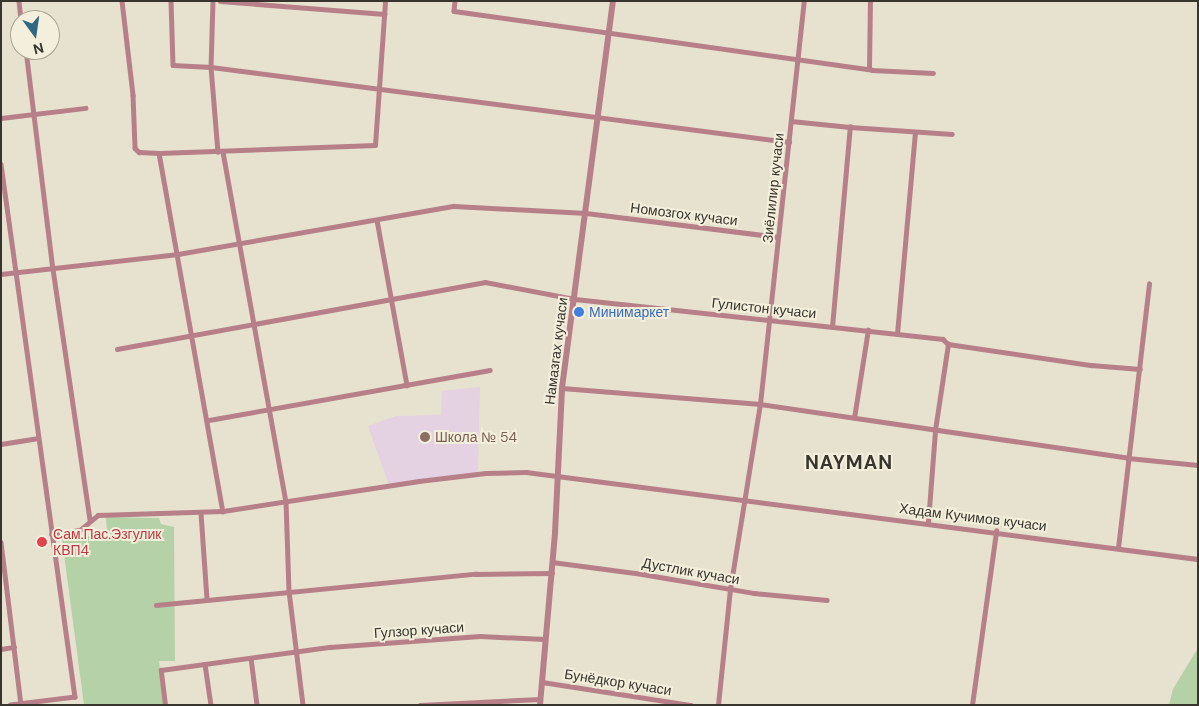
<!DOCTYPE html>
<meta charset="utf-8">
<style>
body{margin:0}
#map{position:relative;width:1199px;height:706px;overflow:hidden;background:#e7e2cf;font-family:"DM Sans",sans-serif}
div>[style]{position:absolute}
.education>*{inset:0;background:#e4d1e1}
.green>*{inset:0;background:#b5d1a8}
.minor>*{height:4.5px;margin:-2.25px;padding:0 2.25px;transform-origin:2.25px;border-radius:2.25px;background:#b78089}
.tertiary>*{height:5.5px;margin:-2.75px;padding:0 2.75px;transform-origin:2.75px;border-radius:2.75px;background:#b78089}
.dots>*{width:14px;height:14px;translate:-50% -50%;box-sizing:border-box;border:2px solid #f4efdc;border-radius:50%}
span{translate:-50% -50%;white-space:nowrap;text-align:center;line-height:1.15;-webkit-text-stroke:4px #f4efdc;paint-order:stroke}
.street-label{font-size:14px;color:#37352e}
.shop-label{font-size:14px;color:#366cbe}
.left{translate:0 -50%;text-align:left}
.education-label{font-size:14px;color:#785e54}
.health-label{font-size:14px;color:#be3a42}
.district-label{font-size:19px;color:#37352e;font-weight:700;letter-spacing:1px}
.frame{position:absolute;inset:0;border:2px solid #37352e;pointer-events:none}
.north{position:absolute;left:10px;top:10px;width:50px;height:50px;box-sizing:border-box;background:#f4efdc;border:1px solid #a8a596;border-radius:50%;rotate:166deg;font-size:14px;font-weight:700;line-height:20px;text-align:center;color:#37352e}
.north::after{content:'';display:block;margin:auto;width:18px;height:22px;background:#2f6881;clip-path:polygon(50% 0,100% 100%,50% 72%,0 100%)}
</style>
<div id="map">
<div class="education">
<i style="clip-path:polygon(480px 387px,478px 474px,389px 485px,368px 426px,396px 416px,441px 415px,442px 391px)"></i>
</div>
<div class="green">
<i style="clip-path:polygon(106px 517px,159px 518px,161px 524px,174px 527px,175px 661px,159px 661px,164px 705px,84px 705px,62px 539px,107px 534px)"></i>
<i style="clip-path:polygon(1198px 648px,1198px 705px,1169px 705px,1173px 689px)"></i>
</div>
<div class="minor">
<i style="left:19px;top:1px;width:19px;rotate:84deg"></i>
<i style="left:122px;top:1px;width:95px;rotate:83.3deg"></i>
<i style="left:133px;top:95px;width:53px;rotate:87.8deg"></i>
<i style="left:135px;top:148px;width:6px;rotate:45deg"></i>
<i style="left:139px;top:152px;width:20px;rotate:3deg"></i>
<i style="left:159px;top:153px;width:216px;rotate:-2.1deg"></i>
<i style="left:375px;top:145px;width:144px;rotate:-86deg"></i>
<i style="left:171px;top:1px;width:64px;rotate:88.2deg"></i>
<i style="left:173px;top:65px;width:38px;rotate:3deg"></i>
<i style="left:211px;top:67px;width:583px;rotate:7.39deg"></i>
<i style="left:213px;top:1px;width:66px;rotate:91.7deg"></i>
<i style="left:211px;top:67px;width:85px;rotate:85.3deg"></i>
<i style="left:220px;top:1px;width:165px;rotate:4.5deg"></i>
<i style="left:455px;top:1px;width:10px;rotate:96deg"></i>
<i style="left:454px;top:11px;width:422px;rotate:8deg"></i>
<i style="left:872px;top:70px;width:61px;rotate:2.8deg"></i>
<i style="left:26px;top:50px;width:221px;rotate:83deg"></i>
<i style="left:53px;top:269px;width:253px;rotate:81.6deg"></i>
<i style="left:869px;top:69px;width:68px;rotate:-89.2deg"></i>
<i style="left:1px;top:118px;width:85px;rotate:-6.8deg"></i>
<i style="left:791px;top:121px;width:59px;rotate:5.8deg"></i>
<i style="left:223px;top:152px;width:355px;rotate:79.8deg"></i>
<i style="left:286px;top:501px;width:90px;rotate:88.1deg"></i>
<i style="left:289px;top:591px;width:115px;rotate:83deg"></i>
<i style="left:159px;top:153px;width:364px;rotate:79.9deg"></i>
<i style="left:1px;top:164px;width:538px;rotate:82.1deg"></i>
<i style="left:75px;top:697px;width:65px;rotate:173deg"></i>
<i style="left:377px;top:220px;width:168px;rotate:79.7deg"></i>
<i style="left:1px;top:274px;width:178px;rotate:-6.4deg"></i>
<i style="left:178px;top:254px;width:280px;rotate:-9.9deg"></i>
<i style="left:454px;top:206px;width:132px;rotate:3deg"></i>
<i style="left:586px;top:213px;width:193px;rotate:7.1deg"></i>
<i style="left:832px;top:327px;width:201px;rotate:-84.9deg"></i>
<i style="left:850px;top:127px;width:102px;rotate:3.9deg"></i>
<i style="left:897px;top:334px;width:202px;rotate:-84.9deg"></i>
<i style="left:948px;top:344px;width:145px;rotate:8.4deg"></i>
<i style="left:1091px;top:365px;width:49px;rotate:4.7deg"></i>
<i style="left:117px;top:349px;width:374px;rotate:-10.3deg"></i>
<i style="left:485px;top:282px;width:92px;rotate:10.7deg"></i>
<i style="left:575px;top:299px;width:370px;rotate:6.2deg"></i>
<i style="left:943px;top:339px;width:7px;rotate:45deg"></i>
<i style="left:562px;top:388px;width:199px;rotate:4.6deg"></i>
<i style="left:760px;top:404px;width:372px;rotate:8.3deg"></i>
<i style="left:1128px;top:458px;width:70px;rotate:5.7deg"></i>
<i style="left:854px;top:418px;width:89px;rotate:-81deg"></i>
<i style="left:209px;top:420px;width:285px;rotate:-10.1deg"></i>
<i style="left:1px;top:444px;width:36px;rotate:-9deg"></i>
<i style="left:201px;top:513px;width:86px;rotate:86deg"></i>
<i style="left:928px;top:522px;width:92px;rotate:-85.6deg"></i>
<i style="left:935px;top:430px;width:87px;rotate:-81.4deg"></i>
<i style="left:51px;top:534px;width:29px;rotate:-8deg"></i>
<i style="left:80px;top:530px;width:23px;rotate:-40deg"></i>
<i style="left:98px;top:515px;width:125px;rotate:-1.8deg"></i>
<i style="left:223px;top:511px;width:198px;rotate:-8.7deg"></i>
<i style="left:419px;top:481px;width:67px;rotate:-6.8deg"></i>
<i style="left:486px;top:473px;width:40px;rotate:-1.4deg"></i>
<i style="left:526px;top:472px;width:678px;rotate:7.38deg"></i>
<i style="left:1px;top:542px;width:163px;rotate:83deg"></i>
<i style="left:1118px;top:548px;width:266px;rotate:-83.3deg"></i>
<i style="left:552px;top:562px;width:91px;rotate:7.6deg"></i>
<i style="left:642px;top:574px;width:114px;rotate:9.6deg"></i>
<i style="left:754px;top:593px;width:73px;rotate:5.5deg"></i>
<i style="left:156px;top:605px;width:321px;rotate:-5.6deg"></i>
<i style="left:475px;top:574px;width:77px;rotate:-0.7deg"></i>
<i style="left:1px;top:649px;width:13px;rotate:-9deg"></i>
<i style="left:251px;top:658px;width:47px;rotate:82.7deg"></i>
<i style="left:205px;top:664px;width:41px;rotate:81.7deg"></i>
<i style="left:542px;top:682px;width:151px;rotate:8.8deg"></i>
<i style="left:165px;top:705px;width:35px;rotate:-97deg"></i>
<i style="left:161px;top:670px;width:171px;rotate:-7.8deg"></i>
<i style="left:330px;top:647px;width:150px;rotate:-4.2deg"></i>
<i style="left:480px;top:636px;width:64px;rotate:2.7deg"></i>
<i style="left:420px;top:705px;width:120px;rotate:-2.9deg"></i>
<i style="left:718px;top:705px;width:117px;rotate:-84.1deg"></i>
<i style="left:730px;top:589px;width:187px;rotate:-80.8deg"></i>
<i style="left:760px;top:404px;width:405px;rotate:-83.8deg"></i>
<i style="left:972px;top:705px;width:176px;rotate:-82.1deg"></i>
</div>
<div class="tertiary">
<i style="left:540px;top:705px;width:173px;rotate:-85deg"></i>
<i style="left:555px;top:533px;width:145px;rotate:-87.2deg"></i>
<i style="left:562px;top:388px;width:390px;rotate:-82.5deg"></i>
</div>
<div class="dots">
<i style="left:579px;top:312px;background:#3f7fe0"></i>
<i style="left:425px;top:437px;background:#8d6e63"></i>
<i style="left:42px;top:542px;background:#e0444e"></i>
</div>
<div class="street-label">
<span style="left:773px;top:188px;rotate:-84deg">Зиёлилир кучаси</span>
<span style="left:684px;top:214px;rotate:7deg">Номозгох кучаси</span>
<span style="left:764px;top:308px;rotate:6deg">Гулистон кучаси</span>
<span style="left:556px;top:351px;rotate:-83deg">Намазгах кучаси</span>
<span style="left:973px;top:517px;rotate:7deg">Хадам Кучимов кучаси</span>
<span style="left:691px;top:571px;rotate:10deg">Дустлик кучаси</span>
<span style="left:419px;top:630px;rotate:-4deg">Гулзор кучаси</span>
<span style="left:618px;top:682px;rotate:9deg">Бунёдкор кучаси</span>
</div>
<div class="shop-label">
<span class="left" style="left:589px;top:312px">Минимаркет</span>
</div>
<div class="education-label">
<span class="left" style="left:435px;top:437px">Школа № 54</span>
</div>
<div class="health-label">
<span class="left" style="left:53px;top:542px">Сам.Пас.Эзгулик<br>КВП4</span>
</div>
<div class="district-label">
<span style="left:849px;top:463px">NAYMAN</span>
</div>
<div class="frame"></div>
<div class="north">N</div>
</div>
